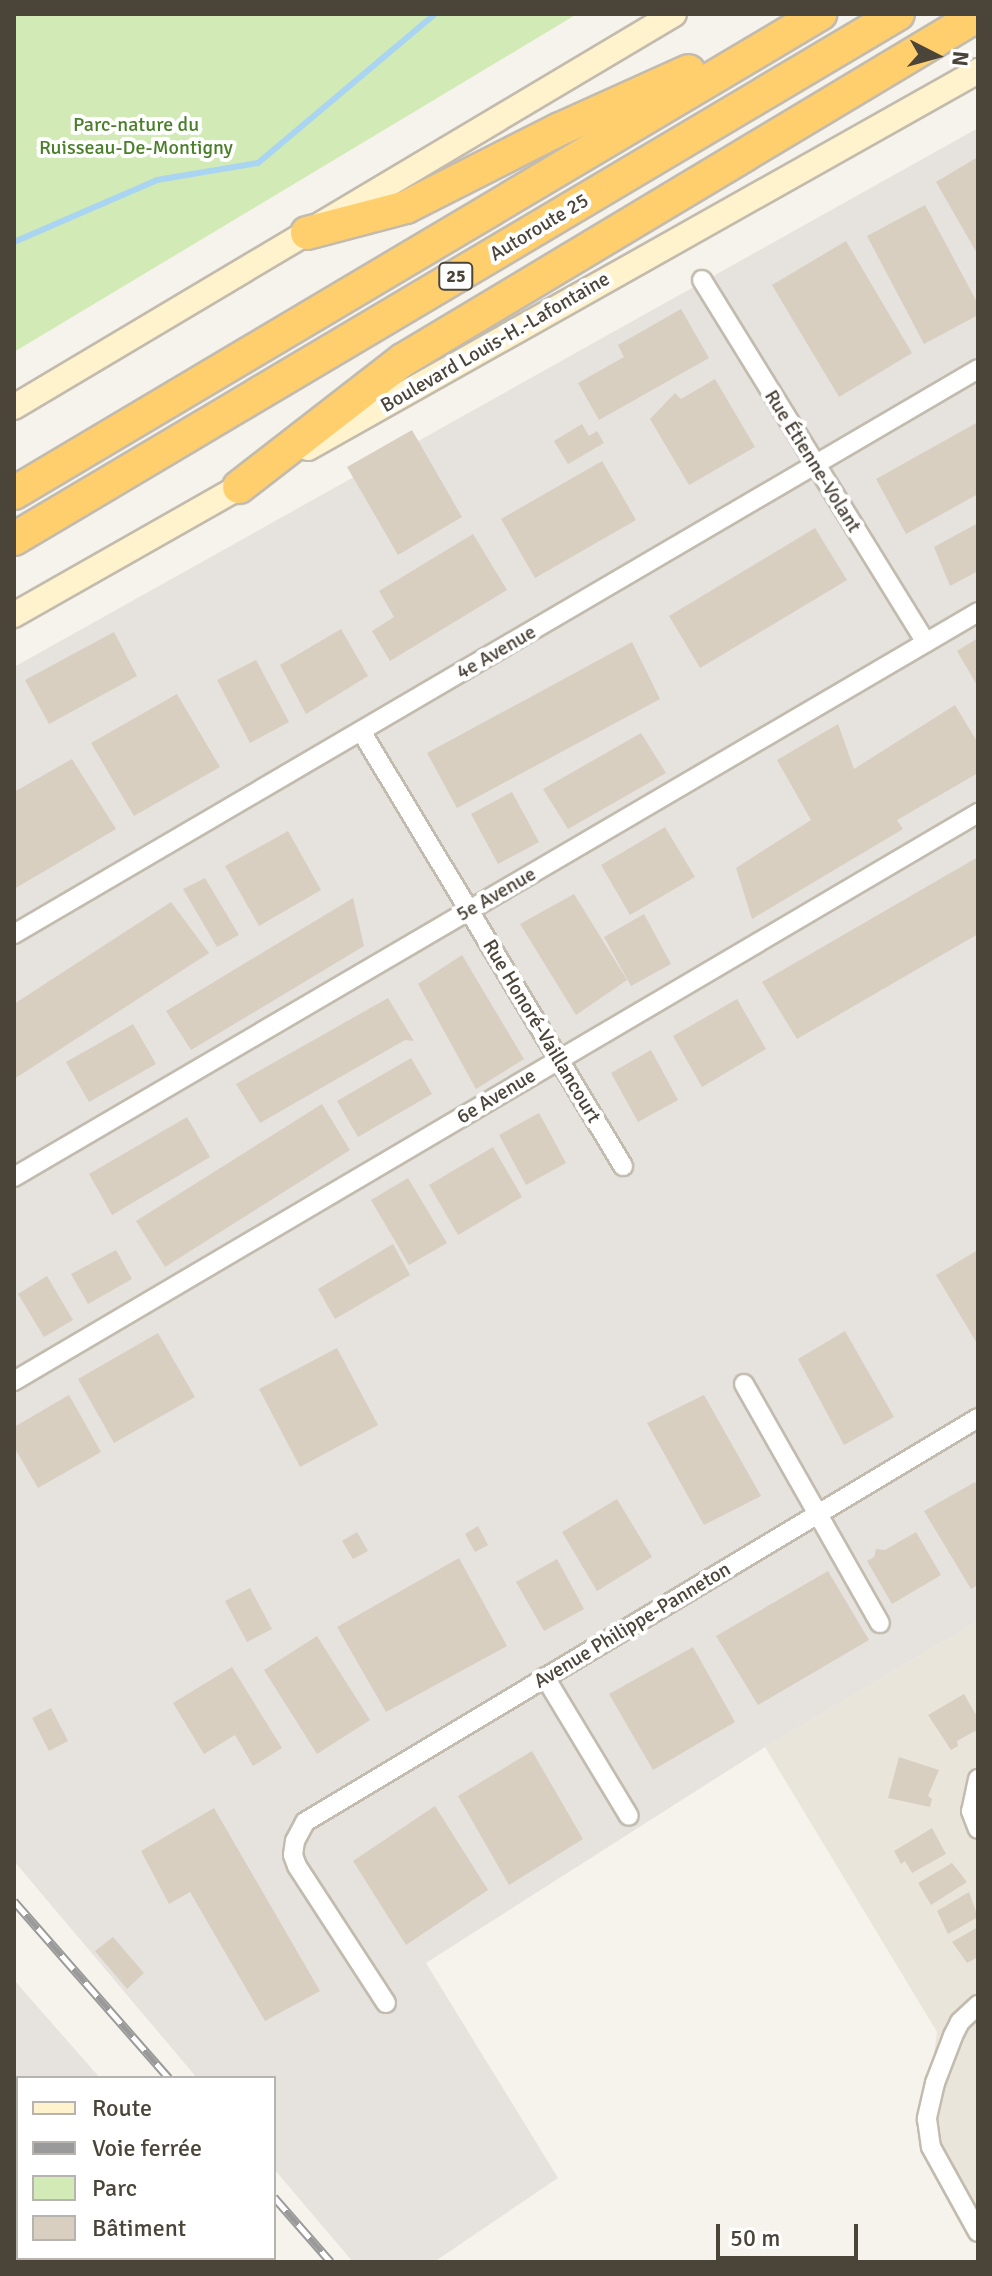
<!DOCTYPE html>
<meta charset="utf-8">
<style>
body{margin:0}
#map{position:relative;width:992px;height:2276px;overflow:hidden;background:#f6f3ec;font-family:Signika,sans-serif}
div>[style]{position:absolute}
.residential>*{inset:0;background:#eae5da}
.industrial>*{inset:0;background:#e6e2dd}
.green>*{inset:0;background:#d2eab5}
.stream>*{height:6px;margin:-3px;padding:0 3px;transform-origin:3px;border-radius:3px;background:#a9d4f2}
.building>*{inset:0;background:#d8cfc1}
.roads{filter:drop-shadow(2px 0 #c2bbae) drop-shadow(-2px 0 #c2bbae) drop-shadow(0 2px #c2bbae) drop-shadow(0 -2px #c2bbae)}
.street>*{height:18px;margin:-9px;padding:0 9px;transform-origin:9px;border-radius:9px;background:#fff}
.secondary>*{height:24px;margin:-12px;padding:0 12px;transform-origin:12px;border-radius:12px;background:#fff3cd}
.highway>*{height:32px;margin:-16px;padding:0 16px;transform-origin:16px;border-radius:16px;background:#ffcf6e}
.rail>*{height:9px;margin-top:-4.5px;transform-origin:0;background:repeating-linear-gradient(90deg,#fff 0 18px,#9a9a9a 0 36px);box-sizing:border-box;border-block:2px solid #9a9a9a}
span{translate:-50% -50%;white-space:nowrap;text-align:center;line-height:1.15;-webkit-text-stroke:8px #fff;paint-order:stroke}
.shield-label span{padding:2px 6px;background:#fff;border:2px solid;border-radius:6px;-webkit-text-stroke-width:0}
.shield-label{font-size:18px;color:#4b4439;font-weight:700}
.park-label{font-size:20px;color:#4a7f2a}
.street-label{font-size:20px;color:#4b4439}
.frame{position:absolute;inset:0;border:16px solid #4b4439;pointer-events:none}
.legend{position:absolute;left:16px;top:2076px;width:260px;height:184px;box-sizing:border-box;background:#fff;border:2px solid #b7b4b0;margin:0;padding:10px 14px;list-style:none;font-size:24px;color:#4b4439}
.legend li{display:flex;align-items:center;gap:16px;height:40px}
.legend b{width:40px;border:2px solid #b7b4b0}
.north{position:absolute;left:896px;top:16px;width:80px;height:80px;-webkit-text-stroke:6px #fff;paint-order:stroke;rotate:96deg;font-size:22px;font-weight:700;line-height:32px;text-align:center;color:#4b4439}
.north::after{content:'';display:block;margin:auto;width:28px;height:36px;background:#4b4439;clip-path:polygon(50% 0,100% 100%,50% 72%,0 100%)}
.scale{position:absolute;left:716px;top:2224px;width:142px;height:36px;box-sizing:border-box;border:4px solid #4b4439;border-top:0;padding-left:10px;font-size:24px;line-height:28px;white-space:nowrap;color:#4b4439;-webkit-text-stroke:6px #fff;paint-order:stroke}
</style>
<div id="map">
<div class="residential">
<i style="clip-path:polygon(978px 1621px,978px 2215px,943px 2155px,928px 2100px,937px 2032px,765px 1747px)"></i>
</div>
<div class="industrial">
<i style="clip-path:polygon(978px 128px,978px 1621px,765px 1747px,426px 1963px,558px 2178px,434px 2262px,353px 2262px,274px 2169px,274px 2078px,197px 2078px,14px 1861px,14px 667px)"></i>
<i style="clip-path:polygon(14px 1980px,100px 2078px,18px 2078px,18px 2258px,257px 2258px,260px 2262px,14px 2262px)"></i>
</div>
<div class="green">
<i style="clip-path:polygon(14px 14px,577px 14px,14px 352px)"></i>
</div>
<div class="stream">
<i style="left:14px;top:242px;width:156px;rotate:-23.4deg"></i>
<i style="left:157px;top:180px;width:102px;rotate:-9.6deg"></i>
<i style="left:258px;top:163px;width:231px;rotate:-40.1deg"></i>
</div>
<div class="building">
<i style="clip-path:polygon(978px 157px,978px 255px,936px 182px)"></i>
<i style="clip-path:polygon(925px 205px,978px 304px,978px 315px,924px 344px,867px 236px)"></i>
<i style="clip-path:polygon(846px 241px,912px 353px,839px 397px,772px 285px)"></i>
<i style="clip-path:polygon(681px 309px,709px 358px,599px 420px,578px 383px,624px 357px,618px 345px)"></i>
<i style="clip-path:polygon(715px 379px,755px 447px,689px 485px,650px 419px,675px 393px,681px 399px)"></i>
<i style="clip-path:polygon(978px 422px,978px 494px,906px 534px,876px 479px)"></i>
<i style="clip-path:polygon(582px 424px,589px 436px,597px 431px,604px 443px,568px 464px,554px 441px)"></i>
<i style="clip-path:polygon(412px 430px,462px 517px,398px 555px,347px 467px)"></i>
<i style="clip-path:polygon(602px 461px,636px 520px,535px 578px,501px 519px)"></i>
<i style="clip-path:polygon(978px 523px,978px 571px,950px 586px,934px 547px)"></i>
<i style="clip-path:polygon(815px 528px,847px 580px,700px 668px,669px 616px)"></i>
<i style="clip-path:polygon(473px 534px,507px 590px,390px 661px,372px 631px,394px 617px,379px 591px)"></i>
<i style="clip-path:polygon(341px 629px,368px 676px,306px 714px,280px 665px)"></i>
<i style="clip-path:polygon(114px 632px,137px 676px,49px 724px,25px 680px)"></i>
<i style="clip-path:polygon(978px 638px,978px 687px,957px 651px)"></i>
<i style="clip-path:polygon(632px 642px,660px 699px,457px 808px,427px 753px)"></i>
<i style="clip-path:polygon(256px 660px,289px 722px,250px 743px,217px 680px)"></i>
<i style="clip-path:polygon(177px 694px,220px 767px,134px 816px,91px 743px)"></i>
<i style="clip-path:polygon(955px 705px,978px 743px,978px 773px,897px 820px,903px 829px,752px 919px,736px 868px,811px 820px,777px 760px,838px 724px,854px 769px)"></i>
<i style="clip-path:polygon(641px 733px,666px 773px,568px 829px,543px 789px)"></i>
<i style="clip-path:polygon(72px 759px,116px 829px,14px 889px,14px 792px)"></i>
<i style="clip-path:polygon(512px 792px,539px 842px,498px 864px,471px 814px)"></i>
<i style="clip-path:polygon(665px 827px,695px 877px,630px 915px,601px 865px)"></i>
<i style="clip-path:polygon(288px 831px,321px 890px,259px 926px,225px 866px)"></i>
<i style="clip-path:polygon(978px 857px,978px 934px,797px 1039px,762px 982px)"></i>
<i style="clip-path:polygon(205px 878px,239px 935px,217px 947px,183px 889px)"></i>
<i style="clip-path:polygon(574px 894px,627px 980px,576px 1015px,520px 924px)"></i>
<i style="clip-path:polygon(353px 898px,364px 946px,191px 1050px,166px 1011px)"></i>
<i style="clip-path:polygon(171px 902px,209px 953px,14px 1079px,14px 1004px)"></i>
<i style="clip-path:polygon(644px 914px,671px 964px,631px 986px,604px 937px)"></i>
<i style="clip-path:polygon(462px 955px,524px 1059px,476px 1089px,418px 984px)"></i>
<i style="clip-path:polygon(388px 998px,414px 1041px,405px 1040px,260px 1123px,236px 1084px)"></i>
<i style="clip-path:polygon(737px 999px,766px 1049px,702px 1087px,673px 1036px)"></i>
<i style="clip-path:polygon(133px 1024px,156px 1064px,89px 1102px,66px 1062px)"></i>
<i style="clip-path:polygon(651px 1050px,678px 1100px,638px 1122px,611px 1073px)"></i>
<i style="clip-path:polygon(411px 1058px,432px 1094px,358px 1137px,337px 1101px)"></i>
<i style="clip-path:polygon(322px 1104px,350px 1150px,165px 1267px,136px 1221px)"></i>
<i style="clip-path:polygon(539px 1113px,566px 1163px,526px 1185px,499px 1135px)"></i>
<i style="clip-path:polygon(187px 1117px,210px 1157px,112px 1215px,89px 1174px)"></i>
<i style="clip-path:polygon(493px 1147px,522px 1197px,458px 1235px,429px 1185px)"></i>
<i style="clip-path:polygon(408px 1178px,447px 1243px,409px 1265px,371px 1200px)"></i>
<i style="clip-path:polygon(393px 1244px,410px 1275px,335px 1319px,318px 1289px)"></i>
<i style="clip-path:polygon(116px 1250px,132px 1279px,88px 1304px,71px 1274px)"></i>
<i style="clip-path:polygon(978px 1250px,978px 1345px,936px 1275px)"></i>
<i style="clip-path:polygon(47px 1276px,73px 1320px,44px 1337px,18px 1294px)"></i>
<i style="clip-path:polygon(845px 1331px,894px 1417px,844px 1445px,798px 1359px)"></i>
<i style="clip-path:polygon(158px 1333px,195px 1397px,114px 1443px,78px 1379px)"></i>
<i style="clip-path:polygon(337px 1348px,378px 1425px,300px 1467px,259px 1389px)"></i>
<i style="clip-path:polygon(69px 1395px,101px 1452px,38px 1488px,14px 1447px,14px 1427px)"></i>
<i style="clip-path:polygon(704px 1395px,761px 1496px,704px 1525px,647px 1423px)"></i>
<i style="clip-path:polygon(975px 1482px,978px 1488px,978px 1585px,971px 1589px,924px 1511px)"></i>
<i style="clip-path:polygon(617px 1499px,652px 1557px,597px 1591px,562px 1532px)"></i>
<i style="clip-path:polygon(478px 1526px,488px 1545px,475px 1552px,465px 1534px)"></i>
<i style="clip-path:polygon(357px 1532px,368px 1551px,353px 1559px,342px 1541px)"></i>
<i style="clip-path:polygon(916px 1532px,941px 1575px,892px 1604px,867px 1561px,874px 1557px,876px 1549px,885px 1550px)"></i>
<i style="clip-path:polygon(459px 1558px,507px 1646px,386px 1712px,337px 1627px)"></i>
<i style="clip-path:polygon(557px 1559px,584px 1609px,544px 1631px,516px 1582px)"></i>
<i style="clip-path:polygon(828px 1571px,869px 1640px,758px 1705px,716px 1636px)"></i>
<i style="clip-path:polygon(250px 1588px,272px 1629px,247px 1642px,225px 1601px)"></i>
<i style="clip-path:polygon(317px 1636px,370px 1720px,317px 1754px,264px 1670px)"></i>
<i style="clip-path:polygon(693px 1647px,735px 1722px,653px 1770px,609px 1694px)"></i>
<i style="clip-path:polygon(232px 1667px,282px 1748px,253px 1766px,235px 1735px,204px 1754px,173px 1703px)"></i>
<i style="clip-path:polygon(964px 1694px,978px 1718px,978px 1736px,975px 1731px,957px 1741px,958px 1746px,951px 1750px,928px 1715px)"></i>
<i style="clip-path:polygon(51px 1708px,68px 1741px,49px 1751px,32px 1718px)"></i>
<i style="clip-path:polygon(532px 1751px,583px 1839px,509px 1885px,458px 1796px)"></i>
<i style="clip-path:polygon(899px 1757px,939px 1770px,928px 1796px,932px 1799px,930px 1807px,888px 1798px)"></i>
<i style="clip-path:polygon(435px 1806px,488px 1890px,406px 1945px,353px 1861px)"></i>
<i style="clip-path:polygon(214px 1808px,320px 1991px,265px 2021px,190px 1892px,169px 1904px,141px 1851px)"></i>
<i style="clip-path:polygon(932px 1828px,946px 1854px,912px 1873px,905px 1861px,901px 1864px,894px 1851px)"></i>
<i style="clip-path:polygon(952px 1863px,967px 1882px,931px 1905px,918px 1883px)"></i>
<i style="clip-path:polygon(969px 1892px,978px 1917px,948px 1934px,937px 1911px)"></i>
<i style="clip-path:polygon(978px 1927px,978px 1957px,967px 1963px,952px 1942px)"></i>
<i style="clip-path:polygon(113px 1937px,144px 1973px,127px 1989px,95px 1951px)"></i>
<i style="clip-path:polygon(14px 2205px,18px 2209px,18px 2258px,40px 2258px,36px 2262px,14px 2262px)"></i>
</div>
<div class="roads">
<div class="street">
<i style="left:702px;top:280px;width:426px;rotate:58.3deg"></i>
<i style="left:361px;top:731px;width:508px;rotate:58.94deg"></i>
<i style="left:14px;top:934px;width:1117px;rotate:-30.37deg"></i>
<i style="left:14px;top:1177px;width:1117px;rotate:-30.37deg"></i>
<i style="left:14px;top:1381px;width:1119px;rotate:-30.51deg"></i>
<i style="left:744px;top:1384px;width:275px;rotate:60.4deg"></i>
<i style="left:545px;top:1677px;width:162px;rotate:58.9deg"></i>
<i style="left:978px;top:1779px;width:33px;rotate:102deg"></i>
<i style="left:971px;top:1811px;width:19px;rotate:69deg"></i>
<i style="left:386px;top:2003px;width:163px;rotate:-123deg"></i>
<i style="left:297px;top:1866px;width:12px;rotate:-110deg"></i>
<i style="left:293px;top:1855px;width:14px;rotate:-82deg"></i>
<i style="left:295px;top:1841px;width:21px;rotate:-62deg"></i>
<i style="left:305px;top:1822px;width:785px;rotate:-30.98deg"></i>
<i style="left:978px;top:2005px;width:25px;rotate:137deg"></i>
<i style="left:960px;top:2022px;width:16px;rotate:117deg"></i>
<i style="left:953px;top:2036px;width:50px;rotate:111deg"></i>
<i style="left:935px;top:2083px;width:37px;rotate:103deg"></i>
<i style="left:927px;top:2119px;width:28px;rotate:82deg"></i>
<i style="left:931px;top:2147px;width:97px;rotate:61.1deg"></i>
</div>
<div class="secondary">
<i style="left:14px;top:407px;width:768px;rotate:-30.77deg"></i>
<i style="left:308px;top:448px;width:769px;rotate:-29.37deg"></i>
<i style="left:14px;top:615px;width:274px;rotate:-29.6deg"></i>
</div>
<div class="highway">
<i style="left:307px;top:233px;width:102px;rotate:-14.7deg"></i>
<i style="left:406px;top:207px;width:173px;rotate:-26.9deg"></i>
<i style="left:560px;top:129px;width:141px;rotate:-24.2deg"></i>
<i style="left:239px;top:487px;width:207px;rotate:-37.8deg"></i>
<i style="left:403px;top:360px;width:671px;rotate:-30.96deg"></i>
<i style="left:14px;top:493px;width:938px;rotate:-30.72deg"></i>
<i style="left:14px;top:539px;width:1028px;rotate:-30.71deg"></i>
</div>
</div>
<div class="rail">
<i style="left:14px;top:1901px;width:235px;rotate:48.8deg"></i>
<i style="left:274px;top:2197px;width:86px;rotate:48.8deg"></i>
</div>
<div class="shield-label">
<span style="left:456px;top:276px">25</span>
</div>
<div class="park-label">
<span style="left:136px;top:136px">Parc-nature du<br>Ruisseau-De-Montigny</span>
</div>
<div class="street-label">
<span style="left:539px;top:227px;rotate:-31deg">Autoroute 25</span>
<span style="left:495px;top:342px;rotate:-30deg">Boulevard Louis-H.-Lafontaine</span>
<span style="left:813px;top:461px;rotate:58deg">Rue Étienne-Volant</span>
<span style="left:496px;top:652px;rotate:-30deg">4e Avenue</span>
<span style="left:496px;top:894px;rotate:-30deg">5e Avenue</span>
<span style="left:542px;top:1031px;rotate:59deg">Rue Honoré-Vaillancourt</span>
<span style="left:496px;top:1096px;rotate:-31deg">6e Avenue</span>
<span style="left:632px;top:1625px;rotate:-31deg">Avenue Philippe-Panneton</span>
</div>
<div class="frame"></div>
<ul class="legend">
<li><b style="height:10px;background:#fff3cd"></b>Route</li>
<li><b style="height:10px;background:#9a9a9a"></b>Voie ferrée</li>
<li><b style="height:22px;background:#d2eab5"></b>Parc</li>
<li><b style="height:22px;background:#d8cfc1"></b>Bâtiment</li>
</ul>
<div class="north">N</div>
<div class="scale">50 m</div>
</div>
